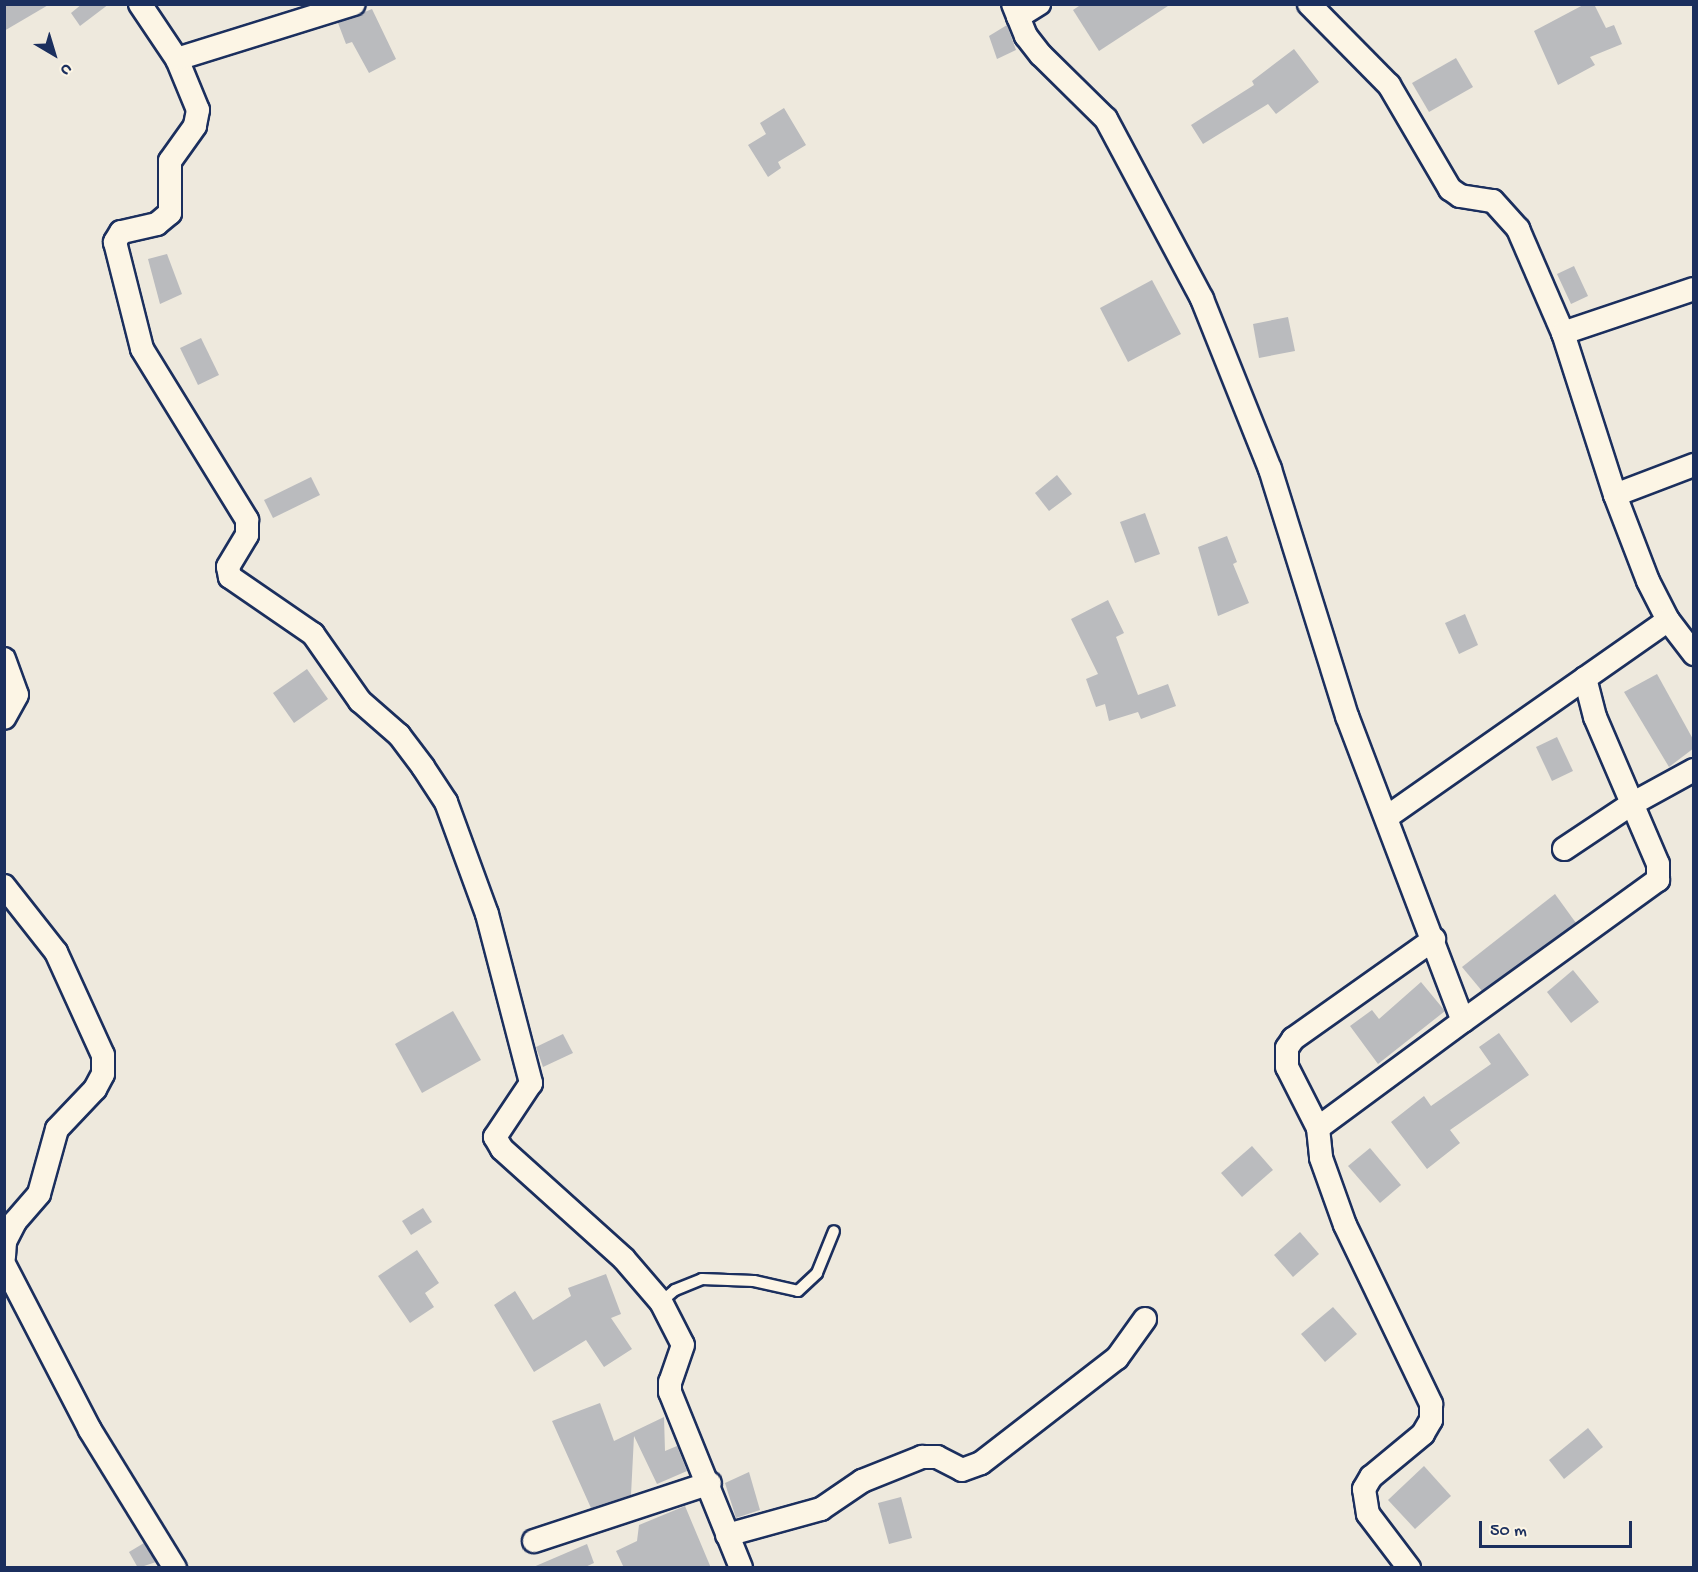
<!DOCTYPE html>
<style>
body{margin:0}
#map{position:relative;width:1698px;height:1572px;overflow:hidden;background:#eee9dd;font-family:"Gochi Hand",sans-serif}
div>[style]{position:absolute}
.building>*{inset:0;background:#babbbe}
.roads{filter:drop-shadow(2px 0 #1b2f5e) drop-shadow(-2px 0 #1b2f5e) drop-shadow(0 2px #1b2f5e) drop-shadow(0 -2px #1b2f5e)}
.lane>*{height:10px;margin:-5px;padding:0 5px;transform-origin:5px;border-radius:5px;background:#fcf5e5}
.street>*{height:22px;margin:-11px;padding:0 11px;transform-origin:11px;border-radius:11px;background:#fcf5e5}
span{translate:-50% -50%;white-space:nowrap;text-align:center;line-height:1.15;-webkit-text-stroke:4.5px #fcf5e5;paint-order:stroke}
.frame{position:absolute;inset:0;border:6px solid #1b2f5e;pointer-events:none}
.north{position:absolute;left:24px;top:24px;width:60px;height:60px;-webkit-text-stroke:4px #fcf5e5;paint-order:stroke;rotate:142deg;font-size:16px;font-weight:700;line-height:24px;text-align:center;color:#1b2f5e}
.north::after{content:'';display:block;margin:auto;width:21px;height:27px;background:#1b2f5e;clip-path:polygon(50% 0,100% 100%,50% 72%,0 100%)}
.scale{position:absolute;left:1479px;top:1521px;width:153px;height:27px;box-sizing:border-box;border:3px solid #1b2f5e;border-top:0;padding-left:8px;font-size:18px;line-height:21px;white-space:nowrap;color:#1b2f5e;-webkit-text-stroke:4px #fcf5e5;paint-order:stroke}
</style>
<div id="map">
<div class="building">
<i style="clip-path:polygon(4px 4px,50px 4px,4px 31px)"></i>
<i style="clip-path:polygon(82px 4px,109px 4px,80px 26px,71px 13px)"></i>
<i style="clip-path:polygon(1082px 4px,1171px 4px,1099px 51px,1073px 10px)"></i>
<i style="clip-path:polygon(1585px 4px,1594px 4px,1606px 28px,1614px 25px,1622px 44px,1590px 57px,1595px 65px,1558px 85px,1534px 31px)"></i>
<i style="clip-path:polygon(372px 9px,396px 59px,369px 73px,352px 42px,346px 44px,338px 23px)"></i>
<i style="clip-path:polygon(1007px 25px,1016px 50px,997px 59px,989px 36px)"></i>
<i style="clip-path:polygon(1294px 49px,1319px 82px,1276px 114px,1268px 104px,1203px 144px,1191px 125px,1254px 85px,1252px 81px)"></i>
<i style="clip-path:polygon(1456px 58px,1473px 87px,1429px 112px,1412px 83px)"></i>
<i style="clip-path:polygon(784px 108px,806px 145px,778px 162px,781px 168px,768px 177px,748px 145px,766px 134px,760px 123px)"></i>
<i style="clip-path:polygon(167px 254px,182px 294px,160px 304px,148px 259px)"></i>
<i style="clip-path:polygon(1574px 266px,1588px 296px,1571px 304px,1557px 274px)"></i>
<i style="clip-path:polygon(1152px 280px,1181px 334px,1128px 362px,1100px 308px)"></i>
<i style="clip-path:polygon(1288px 317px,1295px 351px,1259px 358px,1253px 324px)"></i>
<i style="clip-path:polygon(201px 338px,219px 375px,198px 385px,180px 348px)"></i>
<i style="clip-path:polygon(1057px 475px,1072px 494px,1049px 511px,1035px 493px)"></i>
<i style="clip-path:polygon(311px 477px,320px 495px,273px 518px,264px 500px)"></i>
<i style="clip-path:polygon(1145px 513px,1160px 554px,1135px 563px,1120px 522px)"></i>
<i style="clip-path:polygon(1227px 536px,1237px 562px,1233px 564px,1249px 603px,1218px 616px,1198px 547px)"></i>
<i style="clip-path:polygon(1108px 600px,1124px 633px,1116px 637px,1138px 695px,1168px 684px,1176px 706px,1141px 719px,1138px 712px,1109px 721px,1105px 704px,1096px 707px,1086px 679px,1098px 674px,1071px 619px)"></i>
<i style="clip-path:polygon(1465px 614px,1478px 645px,1459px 654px,1445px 623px)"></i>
<i style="clip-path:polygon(307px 669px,328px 699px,294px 723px,273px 693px)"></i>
<i style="clip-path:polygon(1657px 674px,1694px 741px,1694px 748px,1669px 767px,1624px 692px)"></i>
<i style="clip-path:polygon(1557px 737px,1573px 771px,1552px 781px,1536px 747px)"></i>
<i style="clip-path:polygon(1555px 894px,1576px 923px,1482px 991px,1462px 967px)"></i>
<i style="clip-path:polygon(1573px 970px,1599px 1002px,1571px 1023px,1547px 992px)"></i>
<i style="clip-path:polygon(1421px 982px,1445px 1011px,1378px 1064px,1350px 1026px,1372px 1010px,1379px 1019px)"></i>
<i style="clip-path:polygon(453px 1011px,481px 1060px,422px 1093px,395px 1044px)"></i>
<i style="clip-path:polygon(1499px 1033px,1529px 1075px,1450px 1130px,1460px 1143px,1427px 1169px,1391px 1122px,1424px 1096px,1431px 1106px,1491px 1064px,1479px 1047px)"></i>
<i style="clip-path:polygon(563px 1034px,573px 1053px,543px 1067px,536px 1047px)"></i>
<i style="clip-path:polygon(1252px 1146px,1273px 1170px,1242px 1197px,1221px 1173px)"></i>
<i style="clip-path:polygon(1370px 1148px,1401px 1185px,1380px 1203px,1348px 1166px)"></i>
<i style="clip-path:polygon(423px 1208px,432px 1222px,411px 1235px,402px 1221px)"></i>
<i style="clip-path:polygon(1300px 1232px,1319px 1254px,1293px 1277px,1274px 1255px)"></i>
<i style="clip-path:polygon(417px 1250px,439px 1283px,425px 1293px,434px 1307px,410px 1323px,378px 1276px)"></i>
<i style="clip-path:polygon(606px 1274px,621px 1314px,611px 1318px,632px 1349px,604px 1367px,586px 1340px,534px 1372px,494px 1305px,515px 1291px,533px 1320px,571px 1296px,568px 1288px)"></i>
<i style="clip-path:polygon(1333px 1307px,1357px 1334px,1325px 1362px,1301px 1334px)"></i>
<i style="clip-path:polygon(600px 1403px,614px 1441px,664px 1417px,665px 1451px,677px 1446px,687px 1471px,657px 1484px,634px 1436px,631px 1495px,591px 1508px,552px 1421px)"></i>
<i style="clip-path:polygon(1588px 1428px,1603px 1447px,1564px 1479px,1549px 1460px)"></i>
<i style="clip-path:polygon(1424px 1466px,1451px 1496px,1415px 1529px,1388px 1500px)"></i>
<i style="clip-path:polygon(749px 1472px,760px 1510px,736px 1518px,725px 1483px)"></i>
<i style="clip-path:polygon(901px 1497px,912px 1538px,889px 1544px,878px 1503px)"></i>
<i style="clip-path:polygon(685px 1506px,711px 1568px,624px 1568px,616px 1551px,637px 1541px,639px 1525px)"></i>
<i style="clip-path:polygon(144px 1543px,156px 1562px,138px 1568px,129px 1552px)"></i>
<i style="clip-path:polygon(587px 1544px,594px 1563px,583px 1568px,531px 1568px)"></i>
</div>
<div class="roads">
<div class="lane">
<i style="left:661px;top:1302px;width:18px;rotate:-41deg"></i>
<i style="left:675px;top:1290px;width:29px;rotate:-22deg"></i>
<i style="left:702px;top:1279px;width:52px;rotate:2.2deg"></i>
<i style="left:754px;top:1281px;width:45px;rotate:12.8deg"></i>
<i style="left:798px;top:1291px;width:26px;rotate:-43deg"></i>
<i style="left:817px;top:1273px;width:45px;rotate:-68deg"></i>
</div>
<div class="street">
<i style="left:140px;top:4px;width:66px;rotate:56.1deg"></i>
<i style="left:177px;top:59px;width:55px;rotate:67.6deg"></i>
<i style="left:198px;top:110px;width:16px;rotate:101deg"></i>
<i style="left:195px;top:126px;width:43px;rotate:125.5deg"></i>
<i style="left:170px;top:161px;width:52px;rotate:90deg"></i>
<i style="left:170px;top:213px;width:17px;rotate:140deg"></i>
<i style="left:157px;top:224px;width:37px;rotate:167deg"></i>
<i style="left:121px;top:232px;width:12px;rotate:121deg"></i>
<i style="left:115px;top:242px;width:110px;rotate:75.8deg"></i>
<i style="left:142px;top:349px;width:201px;rotate:58.4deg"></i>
<i style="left:247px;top:520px;width:15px;rotate:90deg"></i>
<i style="left:247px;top:535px;width:37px;rotate:121deg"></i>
<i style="left:228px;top:567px;width:10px;rotate:79deg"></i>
<i style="left:230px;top:577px;width:101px;rotate:34.5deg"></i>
<i style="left:313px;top:634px;width:82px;rotate:55deg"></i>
<i style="left:360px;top:701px;width:52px;rotate:41.1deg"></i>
<i style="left:399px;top:735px;width:40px;rotate:53deg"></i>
<i style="left:423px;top:767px;width:42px;rotate:56.7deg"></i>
<i style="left:446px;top:802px;width:119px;rotate:69.9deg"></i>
<i style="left:487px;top:914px;width:175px;rotate:75.4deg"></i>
<i style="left:531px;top:1083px;width:65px;rotate:123.7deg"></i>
<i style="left:495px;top:1137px;width:14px;rotate:60deg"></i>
<i style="left:502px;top:1149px;width:164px;rotate:42deg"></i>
<i style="left:624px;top:1259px;width:57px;rotate:49.3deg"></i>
<i style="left:661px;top:1302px;width:48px;rotate:62.9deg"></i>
<i style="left:683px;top:1345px;width:39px;rotate:109deg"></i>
<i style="left:670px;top:1382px;width:10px;rotate:90deg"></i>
<i style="left:670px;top:1392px;width:190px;rotate:68deg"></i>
<i style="left:1013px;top:4px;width:35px;rotate:68deg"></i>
<i style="left:1026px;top:36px;width:24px;rotate:52deg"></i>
<i style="left:1041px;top:55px;width:91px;rotate:44.6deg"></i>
<i style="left:1106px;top:119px;width:204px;rotate:61.9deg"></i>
<i style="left:1202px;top:299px;width:183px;rotate:68.2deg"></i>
<i style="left:1270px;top:469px;width:259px;rotate:72.7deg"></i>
<i style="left:1347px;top:716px;width:326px;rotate:69.2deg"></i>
<i style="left:1463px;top:1021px;width:180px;rotate:143.6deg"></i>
<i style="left:1318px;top:1128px;width:30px;rotate:84deg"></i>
<i style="left:1321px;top:1158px;width:71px;rotate:70.3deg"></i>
<i style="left:1345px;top:1225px;width:199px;rotate:64.3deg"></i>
<i style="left:1431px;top:1404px;width:16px;rotate:90deg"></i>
<i style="left:1431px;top:1420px;width:16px;rotate:120deg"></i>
<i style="left:1423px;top:1434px;width:67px;rotate:140.4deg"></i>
<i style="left:1371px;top:1477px;width:14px;rotate:120deg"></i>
<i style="left:1364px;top:1489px;width:25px;rotate:81deg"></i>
<i style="left:1368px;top:1514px;width:68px;rotate:52.8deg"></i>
<i style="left:1309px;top:4px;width:114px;rotate:45.4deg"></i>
<i style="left:1389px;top:85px;width:121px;rotate:59.6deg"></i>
<i style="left:1450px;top:189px;width:12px;rotate:35deg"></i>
<i style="left:1460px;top:196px;width:33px;rotate:9deg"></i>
<i style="left:1493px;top:201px;width:38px;rotate:48deg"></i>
<i style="left:1518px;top:229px;width:113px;rotate:66.6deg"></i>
<i style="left:1563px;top:333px;width:170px;rotate:72.2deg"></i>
<i style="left:1615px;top:495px;width:92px;rotate:69deg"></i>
<i style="left:1648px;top:581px;width:44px;rotate:62.9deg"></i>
<i style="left:1668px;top:620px;width:43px;rotate:52.6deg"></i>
<i style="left:1018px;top:17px;width:25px;rotate:-32deg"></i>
<i style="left:177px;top:59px;width:185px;rotate:-17.3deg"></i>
<i style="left:1563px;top:333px;width:138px;rotate:-18.6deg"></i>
<i style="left:1615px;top:495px;width:85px;rotate:-20.8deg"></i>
<i style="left:4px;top:659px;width:38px;rotate:70deg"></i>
<i style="left:17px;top:695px;width:26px;rotate:119deg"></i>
<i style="left:1387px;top:817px;width:343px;rotate:-35deg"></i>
<i style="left:1564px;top:849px;width:79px;rotate:-33.7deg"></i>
<i style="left:1630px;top:805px;width:73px;rotate:-28.7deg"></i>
<i style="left:4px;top:886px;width:84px;rotate:51.8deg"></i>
<i style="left:56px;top:952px;width:113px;rotate:65.5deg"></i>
<i style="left:103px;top:1055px;width:19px;rotate:90deg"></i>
<i style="left:103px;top:1074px;width:17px;rotate:118deg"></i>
<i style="left:95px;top:1089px;width:55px;rotate:133.5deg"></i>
<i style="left:57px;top:1129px;width:67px;rotate:105.5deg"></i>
<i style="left:39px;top:1194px;width:37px;rotate:131deg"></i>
<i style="left:15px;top:1222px;width:22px;rotate:117deg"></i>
<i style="left:5px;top:1242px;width:15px;rotate:94deg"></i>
<i style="left:1463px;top:1021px;width:241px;rotate:-35.9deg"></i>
<i style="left:1658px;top:880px;width:16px;rotate:-90deg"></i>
<i style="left:1658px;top:864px;width:160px;rotate:-113.2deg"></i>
<i style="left:1595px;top:717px;width:40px;rotate:-104.4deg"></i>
<i style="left:1318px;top:1128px;width:68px;rotate:-116.9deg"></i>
<i style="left:1287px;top:1067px;width:19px;rotate:-90deg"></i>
<i style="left:1287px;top:1048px;width:11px;rotate:-56deg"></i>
<i style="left:1293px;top:1039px;width:173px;rotate:-35.3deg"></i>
<i style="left:4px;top:1264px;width:187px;rotate:62.6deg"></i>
<i style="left:90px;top:1430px;width:162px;rotate:58.4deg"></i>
<i style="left:727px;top:1535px;width:98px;rotate:-15.5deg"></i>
<i style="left:821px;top:1509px;width:50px;rotate:-34.3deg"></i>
<i style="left:862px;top:1481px;width:65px;rotate:-21.8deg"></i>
<i style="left:922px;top:1457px;width:15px"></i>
<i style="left:937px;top:1457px;width:28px;rotate:27deg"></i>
<i style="left:962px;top:1470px;width:20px;rotate:-20deg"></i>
<i style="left:981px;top:1463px;width:172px;rotate:-37.7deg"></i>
<i style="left:1117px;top:1358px;width:48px;rotate:-54.3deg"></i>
<i style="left:534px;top:1541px;width:185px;rotate:-18.2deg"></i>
</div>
</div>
<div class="frame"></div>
<div class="north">U</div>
<div class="scale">50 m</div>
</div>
